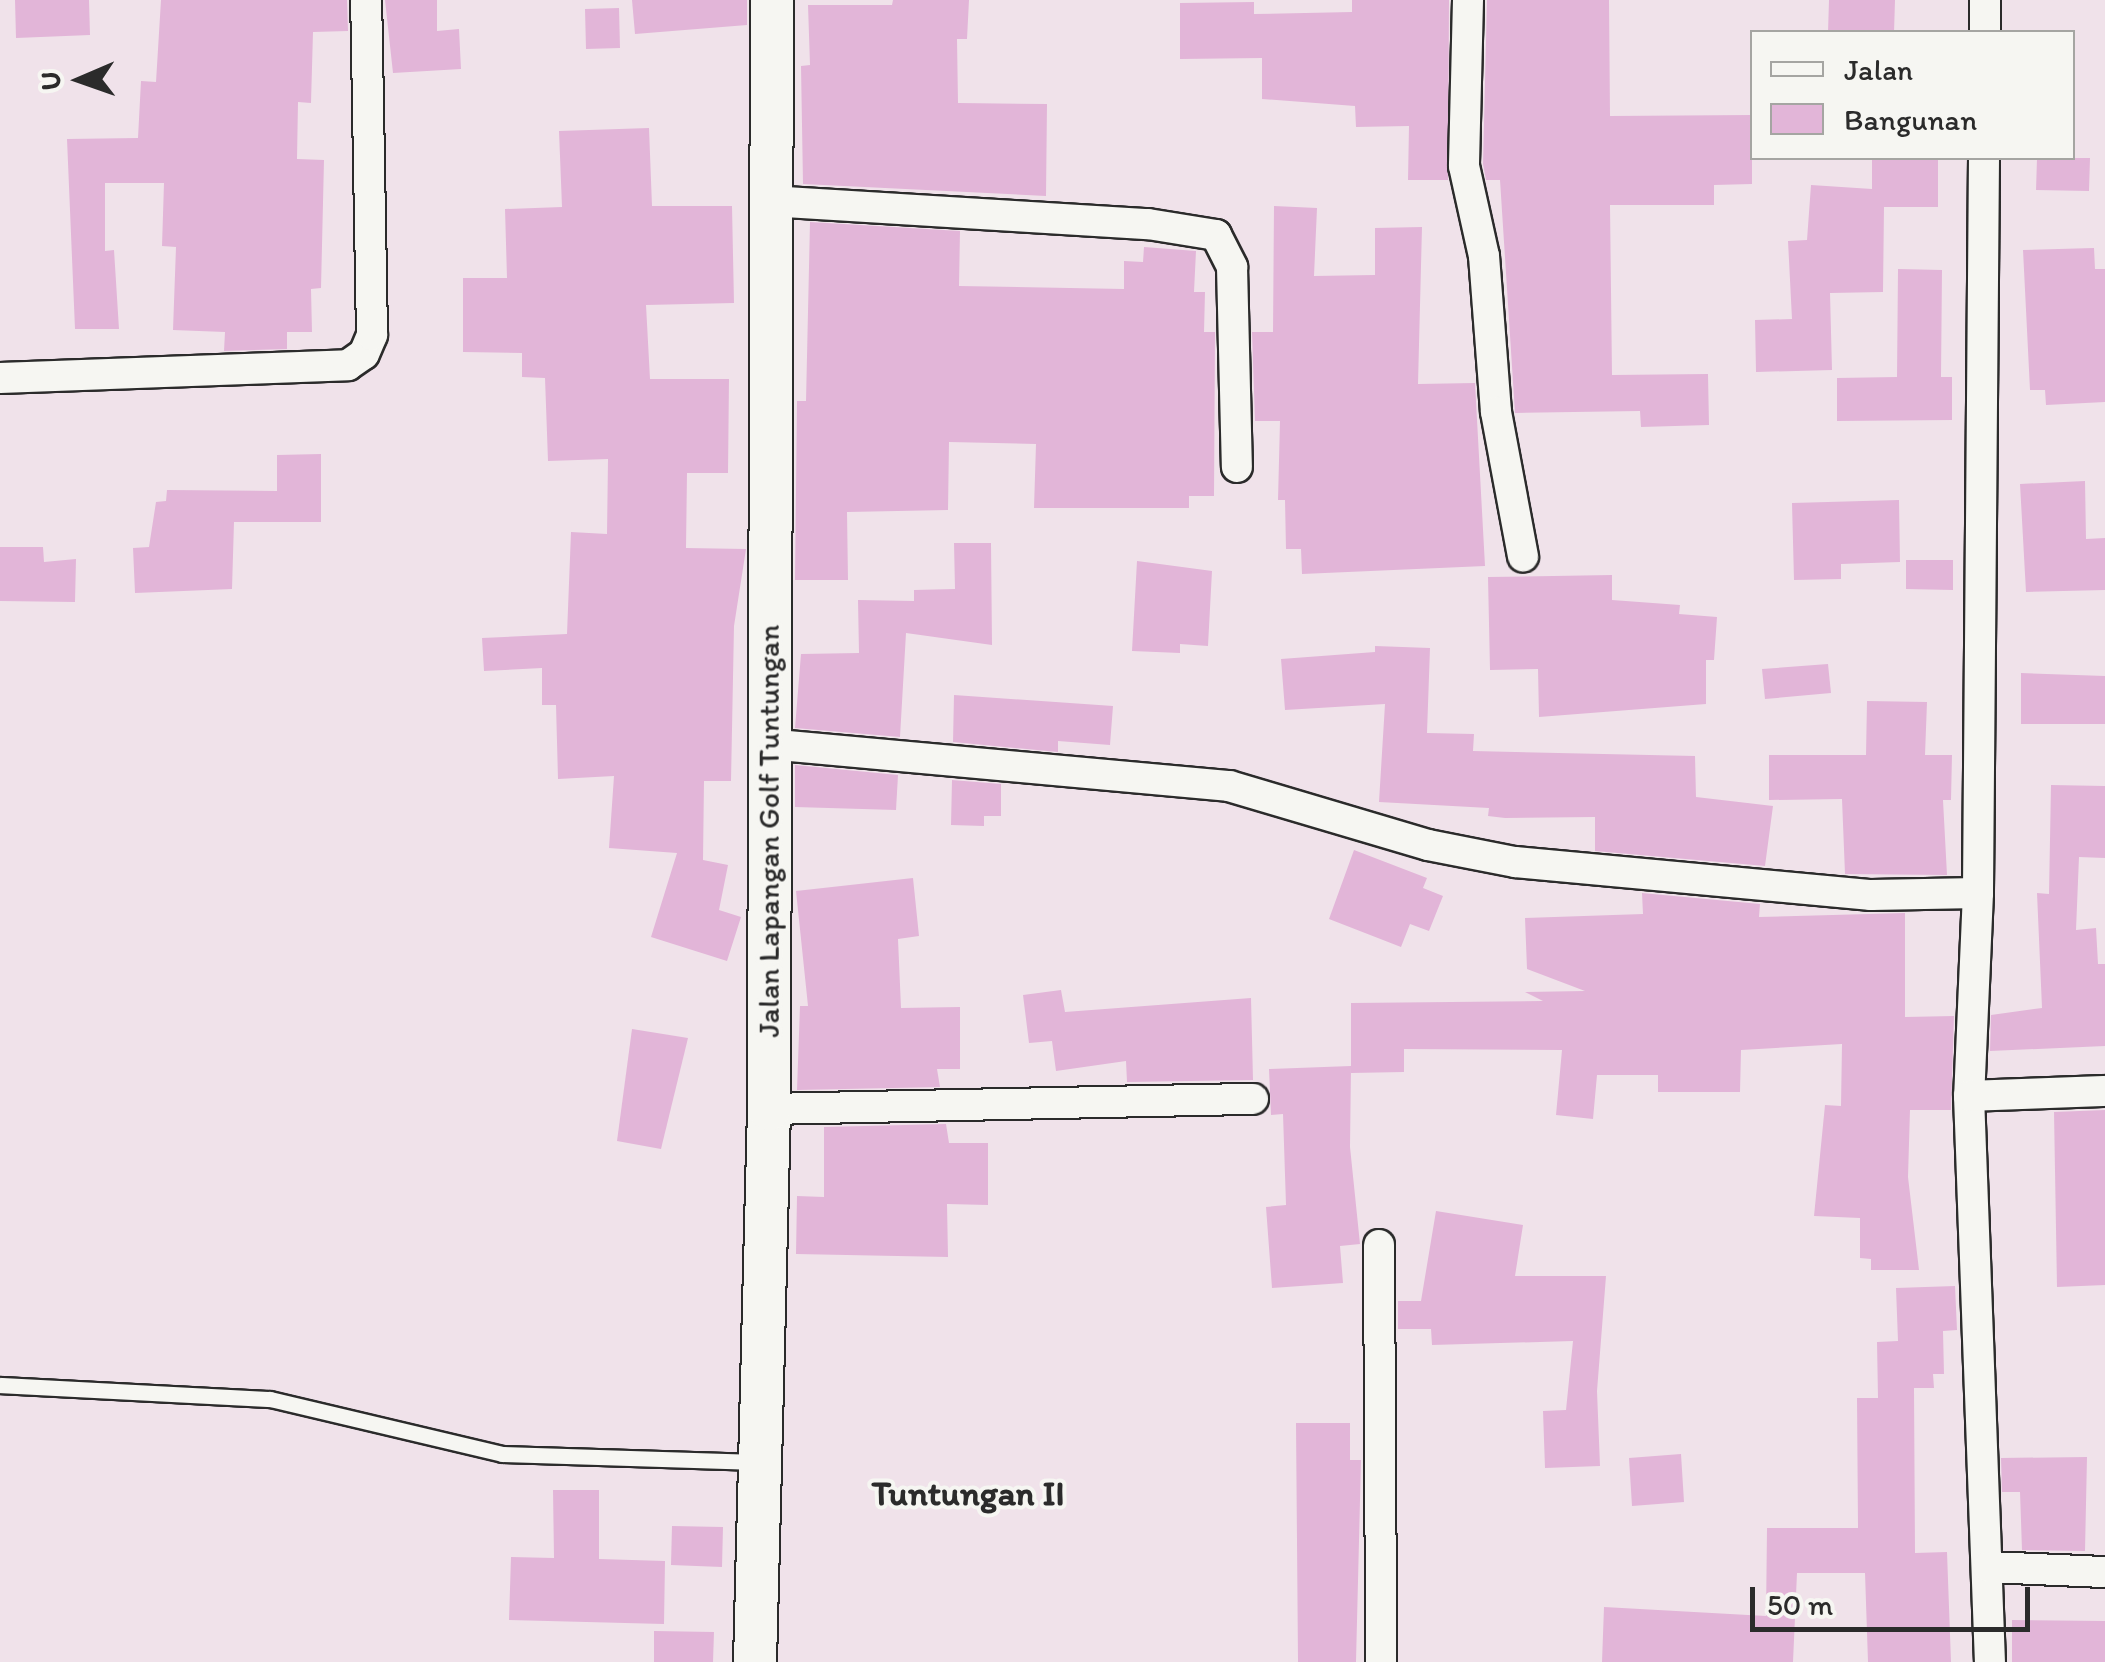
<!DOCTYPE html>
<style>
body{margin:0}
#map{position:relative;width:2105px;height:1662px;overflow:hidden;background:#f0e2ea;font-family:Itim,sans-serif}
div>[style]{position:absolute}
.building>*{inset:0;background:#e2b5d8}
.roads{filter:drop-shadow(2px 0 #2b2b2b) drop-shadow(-2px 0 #2b2b2b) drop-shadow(0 2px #2b2b2b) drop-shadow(0 -2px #2b2b2b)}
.lane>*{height:15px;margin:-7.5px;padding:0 7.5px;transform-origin:7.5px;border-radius:7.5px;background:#f6f6f2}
.street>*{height:30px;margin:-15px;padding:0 15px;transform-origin:15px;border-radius:15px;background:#f6f6f2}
.secondary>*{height:42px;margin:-21px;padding:0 21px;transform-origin:21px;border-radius:21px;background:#f6f6f2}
span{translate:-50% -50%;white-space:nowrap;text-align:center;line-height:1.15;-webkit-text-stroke:8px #f6f6f2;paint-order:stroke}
.street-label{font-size:30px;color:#2b2b2b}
.quarter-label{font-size:35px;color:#2b2b2b;font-weight:700}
.legend{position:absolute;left:1750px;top:30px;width:325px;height:130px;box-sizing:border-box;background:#f6f6f2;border:2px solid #a5a5a2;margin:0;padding:12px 18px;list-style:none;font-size:30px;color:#2b2b2b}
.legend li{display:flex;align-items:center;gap:20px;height:50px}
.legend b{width:50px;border:2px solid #a5a5a2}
.north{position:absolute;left:30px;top:30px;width:100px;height:100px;-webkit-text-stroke:8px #f6f6f2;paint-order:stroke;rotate:268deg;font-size:28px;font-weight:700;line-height:40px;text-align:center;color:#2b2b2b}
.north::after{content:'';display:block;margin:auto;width:35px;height:45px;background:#2b2b2b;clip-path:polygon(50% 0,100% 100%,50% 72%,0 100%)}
.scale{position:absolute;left:1750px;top:1587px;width:280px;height:45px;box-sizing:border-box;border:5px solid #2b2b2b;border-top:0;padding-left:12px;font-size:30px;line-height:35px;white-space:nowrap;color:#2b2b2b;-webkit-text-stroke:8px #f6f6f2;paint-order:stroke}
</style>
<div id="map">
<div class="building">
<i style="clip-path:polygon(15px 0,89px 0,90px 35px,16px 38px)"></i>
<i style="clip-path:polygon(161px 0,347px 0,348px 31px,313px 32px,311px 103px,298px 102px,297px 159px,324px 160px,321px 288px,311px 289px,312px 332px,287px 332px,287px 349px,224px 351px,225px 332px,173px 330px,176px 247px,162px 246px,164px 183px,105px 183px,105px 251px,114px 250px,119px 329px,75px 329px,67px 139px,138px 138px,141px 81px,156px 82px)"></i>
<i style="clip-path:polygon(385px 0,437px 0,437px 31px,459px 29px,461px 69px,393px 73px)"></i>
<i style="clip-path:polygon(632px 0,747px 0,747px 25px,635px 34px)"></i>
<i style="clip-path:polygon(893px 0,969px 0,967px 39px,957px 39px,958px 103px,1047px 104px,1046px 196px,803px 184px,801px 66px,810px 65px,808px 5px,892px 5px)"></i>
<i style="clip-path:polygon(1352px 0,1449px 0,1448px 180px,1408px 180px,1409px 126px,1356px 127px,1355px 106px,1262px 99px,1262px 58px,1180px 59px,1180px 3px,1254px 2px,1254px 14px,1352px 12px)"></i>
<i style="clip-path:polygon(1487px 0,1609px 0,1610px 116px,1752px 115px,1752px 184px,1714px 185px,1714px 205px,1610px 205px,1612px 375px,1708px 374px,1709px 425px,1641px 427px,1640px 411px,1515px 413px,1500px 180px,1486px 180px,1483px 164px)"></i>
<i style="clip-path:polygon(1829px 0,1895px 0,1894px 32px,1828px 32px)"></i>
<i style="clip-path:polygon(619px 8px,620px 48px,586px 49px,585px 9px)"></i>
<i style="clip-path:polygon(649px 128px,652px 206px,732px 206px,734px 303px,646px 305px,650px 379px,729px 379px,728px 473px,687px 473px,686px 548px,746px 549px,734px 626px,731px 781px,704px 781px,703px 860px,728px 865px,719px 910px,741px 917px,727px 961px,651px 937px,677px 853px,609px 848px,614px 776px,558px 779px,556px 705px,542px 705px,542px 668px,484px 671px,482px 638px,567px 634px,571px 532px,607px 534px,608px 459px,548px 461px,545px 378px,522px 377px,522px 353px,463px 352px,463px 278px,507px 278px,505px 209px,562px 207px,559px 131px)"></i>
<i style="clip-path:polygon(1872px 158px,1938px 158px,1938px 207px,1884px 207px,1883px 292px,1830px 293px,1832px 370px,1756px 372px,1755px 320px,1792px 319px,1788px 241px,1807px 240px,1811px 185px,1872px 189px)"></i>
<i style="clip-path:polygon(2037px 158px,2090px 158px,2089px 191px,2036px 190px)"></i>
<i style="clip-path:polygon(1274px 206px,1317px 208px,1314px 276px,1375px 275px,1375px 228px,1422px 227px,1418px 384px,1475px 383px,1485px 566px,1302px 574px,1301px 549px,1286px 549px,1285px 500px,1278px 500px,1280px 421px,1255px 421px,1252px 332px,1273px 332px)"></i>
<i style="clip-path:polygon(810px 222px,960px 231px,959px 286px,1124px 289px,1124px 261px,1143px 262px,1144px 247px,1196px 251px,1194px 292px,1205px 292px,1204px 332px,1215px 332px,1214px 496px,1189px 496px,1189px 508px,1034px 508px,1036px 444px,949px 442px,948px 510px,847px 512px,848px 580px,795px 580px,797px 401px,806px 401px)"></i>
<i style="clip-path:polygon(2094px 248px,2095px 269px,2105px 269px,2105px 402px,2046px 405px,2045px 390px,2030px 390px,2023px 250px)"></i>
<i style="clip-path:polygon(1898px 269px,1942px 270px,1941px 377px,1952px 377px,1952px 420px,1837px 421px,1837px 378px,1897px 377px)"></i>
<i style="clip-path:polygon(321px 454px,321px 522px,234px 522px,232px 589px,135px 593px,133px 548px,149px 547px,156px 502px,166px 501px,167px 490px,277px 491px,277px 455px)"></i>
<i style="clip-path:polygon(2085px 481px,2086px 539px,2105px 538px,2105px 590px,2026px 592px,2020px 484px)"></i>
<i style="clip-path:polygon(1899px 500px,1900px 562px,1841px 564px,1841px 579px,1794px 580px,1792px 503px)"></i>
<i style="clip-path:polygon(954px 543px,991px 543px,992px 645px,906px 633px,900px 737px,795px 728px,801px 654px,859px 653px,858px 600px,914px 601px,914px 590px,955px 589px)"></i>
<i style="clip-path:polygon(0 547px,43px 547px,44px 562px,76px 559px,75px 602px,0 601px)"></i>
<i style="clip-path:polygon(1906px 560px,1953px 560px,1953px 590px,1906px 589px)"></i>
<i style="clip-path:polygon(1137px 561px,1212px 571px,1208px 646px,1180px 644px,1180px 653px,1132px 651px)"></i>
<i style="clip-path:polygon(1612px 575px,1612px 600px,1680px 605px,1679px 614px,1717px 617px,1714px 660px,1706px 660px,1706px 704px,1539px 717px,1538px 669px,1490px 670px,1488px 577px)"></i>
<i style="clip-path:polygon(1375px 646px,1430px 648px,1427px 733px,1474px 734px,1473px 751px,1695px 756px,1696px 797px,1773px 806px,1765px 866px,1595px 851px,1595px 817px,1505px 818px,1488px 816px,1489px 808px,1379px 802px,1385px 704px,1285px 710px,1281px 659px,1375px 652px)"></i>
<i style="clip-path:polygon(1828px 664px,1831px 693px,1765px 699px,1762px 669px)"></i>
<i style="clip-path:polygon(2021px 673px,2105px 676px,2105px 724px,2021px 724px)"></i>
<i style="clip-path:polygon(954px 695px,1113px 706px,1110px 745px,1058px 741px,1058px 752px,953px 742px)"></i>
<i style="clip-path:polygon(1867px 701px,1927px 702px,1925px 755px,1952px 755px,1951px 800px,1943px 800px,1947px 875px,1845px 874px,1842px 799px,1769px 800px,1769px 755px,1866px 755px)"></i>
<i style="clip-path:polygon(795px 765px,898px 775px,896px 810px,795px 807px)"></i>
<i style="clip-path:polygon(952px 780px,1001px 784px,1001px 816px,984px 816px,984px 826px,951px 825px)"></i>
<i style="clip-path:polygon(2051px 785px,2105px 786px,2105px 858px,2079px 857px,2076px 930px,2096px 928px,2098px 964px,2105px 964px,2105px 1046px,1990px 1051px,1991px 1015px,2042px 1008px,2037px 893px,2049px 894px)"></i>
<i style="clip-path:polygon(1354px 850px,1427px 878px,1423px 888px,1443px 896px,1429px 931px,1410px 924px,1401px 947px,1329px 919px)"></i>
<i style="clip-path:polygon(913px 878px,919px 936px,898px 939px,901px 1008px,960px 1007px,960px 1069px,937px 1069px,940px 1087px,797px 1090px,800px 1006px,808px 1006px,796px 891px)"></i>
<i style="clip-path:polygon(1642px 893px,1760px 904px,1759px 917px,1905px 913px,1905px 1017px,1954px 1016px,1951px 1110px,1910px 1110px,1908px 1177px,1919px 1270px,1871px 1270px,1871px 1259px,1860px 1258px,1860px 1218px,1814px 1216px,1825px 1105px,1841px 1106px,1842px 1044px,1741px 1050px,1740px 1092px,1658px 1092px,1658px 1075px,1597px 1075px,1593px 1119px,1556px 1115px,1562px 1050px,1404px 1049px,1404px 1072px,1351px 1073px,1351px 1003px,1543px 1001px,1525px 992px,1585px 991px,1527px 969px,1525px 918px,1643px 914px)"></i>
<i style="clip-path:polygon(1061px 990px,1065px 1012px,1251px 998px,1253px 1080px,1127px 1082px,1126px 1061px,1056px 1071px,1052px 1041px,1029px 1043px,1023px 995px)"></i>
<i style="clip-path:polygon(632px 1029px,688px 1038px,661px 1149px,617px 1141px)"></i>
<i style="clip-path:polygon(1351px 1066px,1350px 1147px,1360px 1244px,1340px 1246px,1343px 1283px,1272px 1288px,1266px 1207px,1286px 1205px,1283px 1114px,1271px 1115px,1269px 1069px)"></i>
<i style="clip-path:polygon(2105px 1110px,2105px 1285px,2057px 1287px,2054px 1112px)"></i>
<i style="clip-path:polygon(946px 1124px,949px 1143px,988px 1143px,988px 1205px,947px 1204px,948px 1257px,796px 1254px,797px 1196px,824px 1197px,824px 1127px)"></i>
<i style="clip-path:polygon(1436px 1211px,1523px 1225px,1515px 1276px,1606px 1276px,1597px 1391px,1600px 1466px,1545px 1468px,1543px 1411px,1566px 1410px,1573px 1341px,1432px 1345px,1431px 1329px,1398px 1329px,1398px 1301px,1421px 1301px)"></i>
<i style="clip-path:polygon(1955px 1286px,1957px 1330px,1943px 1331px,1944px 1374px,1933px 1374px,1934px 1388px,1914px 1388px,1915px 1553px,1947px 1552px,1951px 1662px,1868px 1662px,1865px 1573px,1797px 1573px,1793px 1662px,1602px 1662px,1604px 1607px,1766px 1616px,1767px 1528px,1858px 1528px,1857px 1398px,1878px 1398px,1877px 1342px,1898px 1341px,1896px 1288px)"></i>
<i style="clip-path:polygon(1296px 1423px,1350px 1423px,1350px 1460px,1361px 1460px,1356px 1662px,1298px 1662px)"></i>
<i style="clip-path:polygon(1681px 1454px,1684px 1502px,1632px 1506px,1629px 1458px)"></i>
<i style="clip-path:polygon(2087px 1457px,2085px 1551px,2022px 1550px,2020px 1492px,2002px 1492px,2001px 1458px)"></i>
<i style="clip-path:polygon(553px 1490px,599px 1490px,599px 1559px,665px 1561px,664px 1624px,509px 1620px,511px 1557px,554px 1558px)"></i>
<i style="clip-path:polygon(672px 1526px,723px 1527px,722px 1567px,671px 1565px)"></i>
<i style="clip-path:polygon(2012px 1620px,2105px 1621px,2105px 1662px,2012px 1662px)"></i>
<i style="clip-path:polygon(654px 1631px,714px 1632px,713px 1662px,654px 1662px)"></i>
</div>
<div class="roads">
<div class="lane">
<i style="left:0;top:1385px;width:270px;rotate:3deg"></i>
<i style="left:270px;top:1399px;width:238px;rotate:13.3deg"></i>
<i style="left:502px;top:1454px;width:256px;rotate:1.8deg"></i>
</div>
<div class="street">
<i style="left:1468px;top:0;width:166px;rotate:91.4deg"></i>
<i style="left:1464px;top:166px;width:92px;rotate:77.5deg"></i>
<i style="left:1484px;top:256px;width:156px;rotate:85.6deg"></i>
<i style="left:1496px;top:412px;width:147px;rotate:79.4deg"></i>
<i style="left:1985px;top:32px;width:32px;rotate:-90deg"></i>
<i style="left:1984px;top:158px;width:735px;rotate:90.47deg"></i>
<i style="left:1978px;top:893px;width:203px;rotate:92.5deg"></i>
<i style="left:1969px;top:1096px;width:566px;rotate:87.88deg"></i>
<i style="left:769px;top:201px;width:380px;rotate:3.5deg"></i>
<i style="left:1148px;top:224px;width:69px;rotate:9.2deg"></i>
<i style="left:1216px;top:235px;width:36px;rotate:63deg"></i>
<i style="left:1232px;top:267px;width:200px;rotate:88.6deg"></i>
<i style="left:0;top:378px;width:348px;rotate:-2.1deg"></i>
<i style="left:348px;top:365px;width:19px;rotate:-35deg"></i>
<i style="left:364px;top:354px;width:21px;rotate:-67deg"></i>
<i style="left:372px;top:335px;width:335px;rotate:-91deg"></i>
<i style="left:767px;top:744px;width:464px;rotate:5.2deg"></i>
<i style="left:1229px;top:786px;width:208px;rotate:16.5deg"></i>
<i style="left:1428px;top:845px;width:89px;rotate:11.1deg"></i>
<i style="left:1515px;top:862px;width:358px;rotate:5.3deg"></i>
<i style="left:1871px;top:895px;width:107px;rotate:-1.1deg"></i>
<i style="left:1969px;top:1096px;width:136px;rotate:-2.1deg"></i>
<i style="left:769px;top:1109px;width:484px;rotate:-1.2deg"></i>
<i style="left:1379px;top:1245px;width:417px;rotate:89.7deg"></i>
<i style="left:1989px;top:1567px;width:116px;rotate:2.5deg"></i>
</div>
<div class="secondary">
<i style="left:755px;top:1662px;width:553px;rotate:-88.55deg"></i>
<i style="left:769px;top:1109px;width:1109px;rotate:-89.85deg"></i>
</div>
</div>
<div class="street-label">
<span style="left:769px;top:831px;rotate:-90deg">Jalan Lapangan Golf Tuntungan</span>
</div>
<div class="quarter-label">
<span style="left:968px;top:1493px">Tuntungan II</span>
</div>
<ul class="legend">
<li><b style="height:12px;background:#f6f6f2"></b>Jalan</li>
<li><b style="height:28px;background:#e2b5d8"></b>Bangunan</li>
</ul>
<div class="north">U</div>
<div class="scale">50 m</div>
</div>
